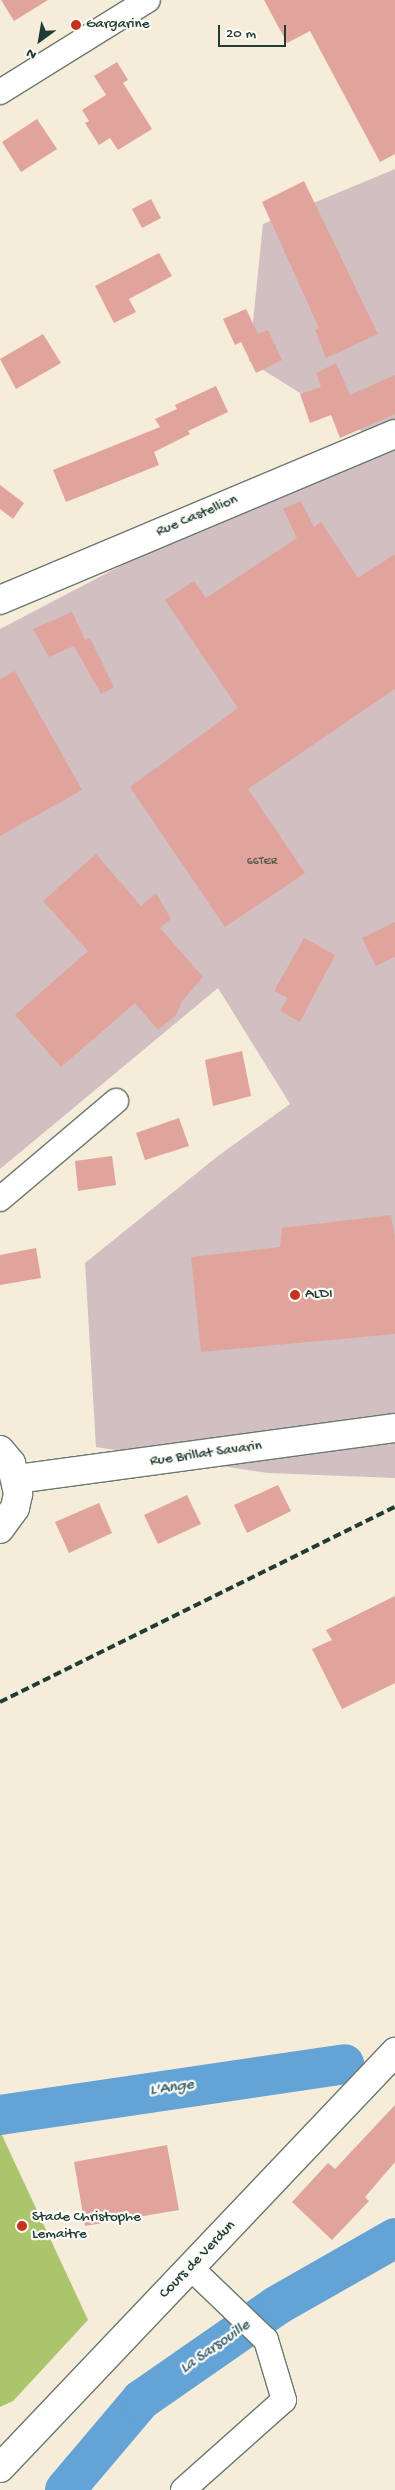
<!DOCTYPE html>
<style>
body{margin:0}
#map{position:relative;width:395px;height:2490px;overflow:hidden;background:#f5ecd9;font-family:"Gochi Hand",sans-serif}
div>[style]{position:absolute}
.industrial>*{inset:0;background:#d2bfc1}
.green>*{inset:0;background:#aac56b}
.river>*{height:40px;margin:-20px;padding:0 20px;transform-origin:20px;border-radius:20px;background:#63a3d6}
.building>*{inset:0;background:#e0a49c}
.roads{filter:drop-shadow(1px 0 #6a7a6e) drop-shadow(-1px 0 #6a7a6e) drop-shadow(0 1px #6a7a6e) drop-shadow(0 -1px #6a7a6e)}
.minor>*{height:24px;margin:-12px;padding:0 12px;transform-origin:12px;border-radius:12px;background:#fff}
.major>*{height:28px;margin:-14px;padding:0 14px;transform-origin:14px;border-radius:14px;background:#fff}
.rail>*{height:4px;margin-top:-2px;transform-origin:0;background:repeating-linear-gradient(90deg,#1f3d34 0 8px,transparent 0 12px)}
.dots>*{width:14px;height:14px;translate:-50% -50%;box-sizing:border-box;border:2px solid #fdfcf7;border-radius:50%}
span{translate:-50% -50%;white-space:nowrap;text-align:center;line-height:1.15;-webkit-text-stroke:4.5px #fdfcf7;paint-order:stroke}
.number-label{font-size:12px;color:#4f574e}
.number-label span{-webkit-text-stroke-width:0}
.poi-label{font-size:15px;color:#1f3d34}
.left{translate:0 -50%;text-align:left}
.street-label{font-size:15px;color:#1f3d34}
.water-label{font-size:16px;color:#37616d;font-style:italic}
.north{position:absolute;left:15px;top:15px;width:50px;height:50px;-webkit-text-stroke:4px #fdfcf7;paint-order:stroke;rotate:212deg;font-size:14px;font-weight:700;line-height:20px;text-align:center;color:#1f3d34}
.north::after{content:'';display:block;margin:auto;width:18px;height:22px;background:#1f3d34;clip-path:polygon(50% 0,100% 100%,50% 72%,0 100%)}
.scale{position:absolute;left:218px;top:25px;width:68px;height:22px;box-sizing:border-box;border:2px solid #1f3d34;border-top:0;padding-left:6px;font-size:15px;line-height:18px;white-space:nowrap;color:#1f3d34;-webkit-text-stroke:4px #fdfcf7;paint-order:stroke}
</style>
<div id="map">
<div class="industrial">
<i style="clip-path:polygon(395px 169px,395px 1478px,268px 1473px,96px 1447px,85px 1263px,218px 1156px,290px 1104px,218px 988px,0 1169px,0 629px,369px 436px,249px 361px,263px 224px)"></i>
</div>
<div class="green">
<i style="clip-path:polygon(0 2131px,88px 2320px,13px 2401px,0 2407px)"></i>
</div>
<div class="river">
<i style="left:0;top:2115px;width:348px;rotate:-8.4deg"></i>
<i style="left:65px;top:2490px;width:118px;rotate:-49.8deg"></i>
<i style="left:141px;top:2400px;width:165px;rotate:-34.8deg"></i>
<i style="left:276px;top:2306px;width:137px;rotate:-29.7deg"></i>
</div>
<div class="building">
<i style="clip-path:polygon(1px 0,48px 0,14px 21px)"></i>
<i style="clip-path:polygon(264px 0,395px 0,395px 154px,380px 162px,310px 31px,287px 43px)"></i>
<i style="clip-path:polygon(117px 62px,128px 80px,123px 83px,152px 129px,118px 150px,110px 138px,99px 145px,85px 123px,89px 121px,82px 110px,106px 95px,94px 76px)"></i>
<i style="clip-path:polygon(37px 119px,57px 149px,21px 172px,2px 142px)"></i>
<i style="clip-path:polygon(304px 181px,378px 334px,326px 358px,315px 330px,319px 328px,262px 202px)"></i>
<i style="clip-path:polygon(151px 199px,161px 218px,142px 228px,132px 209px)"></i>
<i style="clip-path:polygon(159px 253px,172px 276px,129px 299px,136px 312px,114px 323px,95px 286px)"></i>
<i style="clip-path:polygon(246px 309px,258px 334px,268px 330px,282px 360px,256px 373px,241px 342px,235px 345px,223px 319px)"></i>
<i style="clip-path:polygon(43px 334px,61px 363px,16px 389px,0 359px)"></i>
<i style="clip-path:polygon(336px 363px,350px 395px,395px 375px,395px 414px,340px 438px,331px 415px,310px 423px,300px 394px,321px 387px,316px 373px)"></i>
<i style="clip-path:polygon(216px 386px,228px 412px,188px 431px,190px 434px,154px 452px,159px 465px,66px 502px,53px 470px,160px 427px,155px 419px,177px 409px,175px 405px)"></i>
<i style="clip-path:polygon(0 485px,24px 503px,13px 519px,0 509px)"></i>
<i style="clip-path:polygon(301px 501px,314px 527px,321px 522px,358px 578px,395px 554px,395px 689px,248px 789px,305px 873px,225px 927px,130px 787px,238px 708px,165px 600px,194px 581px,206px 598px,297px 538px,283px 509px)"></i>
<i style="clip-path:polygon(72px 612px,85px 640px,90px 638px,114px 687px,101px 694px,74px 646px,49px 657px,33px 629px)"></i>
<i style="clip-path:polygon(15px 671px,82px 790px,0 836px,0 679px)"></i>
<i style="clip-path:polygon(96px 854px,141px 906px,156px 893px,171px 919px,160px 928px,203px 977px,182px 1001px,176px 1015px,158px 1030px,135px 1003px,61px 1067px,15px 1015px,88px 951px,43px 901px)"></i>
<i style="clip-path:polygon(395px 922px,395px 957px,376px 966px,362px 938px)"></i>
<i style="clip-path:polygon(304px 938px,335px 955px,300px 1022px,280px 1011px,288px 998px,274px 991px)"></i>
<i style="clip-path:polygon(242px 1051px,251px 1096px,213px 1106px,205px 1060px)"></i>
<i style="clip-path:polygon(179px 1118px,189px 1146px,145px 1160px,136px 1133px)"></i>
<i style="clip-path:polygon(112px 1156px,116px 1185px,78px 1191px,75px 1161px)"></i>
<i style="clip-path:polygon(391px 1215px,395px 1238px,395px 1334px,201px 1352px,191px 1257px,280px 1247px,282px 1228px)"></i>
<i style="clip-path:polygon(36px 1248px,41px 1278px,0 1285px,0 1255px)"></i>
<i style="clip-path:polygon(278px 1485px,291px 1511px,247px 1533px,234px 1505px)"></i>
<i style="clip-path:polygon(187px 1495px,201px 1524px,158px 1544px,144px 1515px)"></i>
<i style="clip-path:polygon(99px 1503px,112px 1533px,69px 1553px,55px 1522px)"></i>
<i style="clip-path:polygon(395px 1596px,395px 1683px,342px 1709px,312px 1649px,332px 1640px,326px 1630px)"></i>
<i style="clip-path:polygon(395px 2105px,395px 2162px,365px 2197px,369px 2201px,332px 2240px,292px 2202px,328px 2163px,335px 2169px)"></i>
<i style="clip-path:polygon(167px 2145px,179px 2210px,85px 2226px,74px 2162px)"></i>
</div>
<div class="roads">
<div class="minor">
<i style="left:0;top:92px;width:174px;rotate:-31.9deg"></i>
<i style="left:0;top:1199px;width:152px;rotate:-40.2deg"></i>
<i style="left:183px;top:2490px;width:135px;rotate:-41.7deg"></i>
<i style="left:284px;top:2400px;width:63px;rotate:-106.7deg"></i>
<i style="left:266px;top:2340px;width:104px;rotate:-136.2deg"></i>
</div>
<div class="major">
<i style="left:0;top:600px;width:428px;rotate:-22.8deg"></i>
<i style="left:0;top:1450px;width:17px;rotate:50deg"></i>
<i style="left:11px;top:1463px;width:32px;rotate:77deg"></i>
<i style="left:18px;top:1494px;width:14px;rotate:102deg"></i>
<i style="left:15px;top:1508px;width:26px;rotate:126deg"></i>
<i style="left:17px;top:1479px;width:381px;rotate:-7.7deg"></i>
<i style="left:0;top:2468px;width:574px;rotate:-46.48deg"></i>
</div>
</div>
<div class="rail">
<i style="left:0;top:1702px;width:441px;rotate:-26.3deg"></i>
</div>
<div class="dots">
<i style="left:76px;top:25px;background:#c8321e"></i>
<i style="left:295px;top:1295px;background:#c8321e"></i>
<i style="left:22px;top:2226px;background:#c8321e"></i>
</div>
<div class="number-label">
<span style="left:262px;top:863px">66TER</span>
</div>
<div class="poi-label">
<span class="left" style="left:86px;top:25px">Gargarine</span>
<span class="left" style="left:305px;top:1295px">ALDI</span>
<span class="left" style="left:32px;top:2226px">Stade Christophe<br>Lemaitre</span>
</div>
<div class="street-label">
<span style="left:197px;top:516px;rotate:-23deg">Rue Castellion</span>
<span style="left:206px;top:1454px;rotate:-8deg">Rue Brillat Savarin</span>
<span style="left:198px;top:2260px;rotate:-46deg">Cours de Verdun</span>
</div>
<div class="water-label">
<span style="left:172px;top:2089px;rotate:-8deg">L'Ange</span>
<span style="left:216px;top:2348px;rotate:-35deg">La Sarsouille</span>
</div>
<div class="north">N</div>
<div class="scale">20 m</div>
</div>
